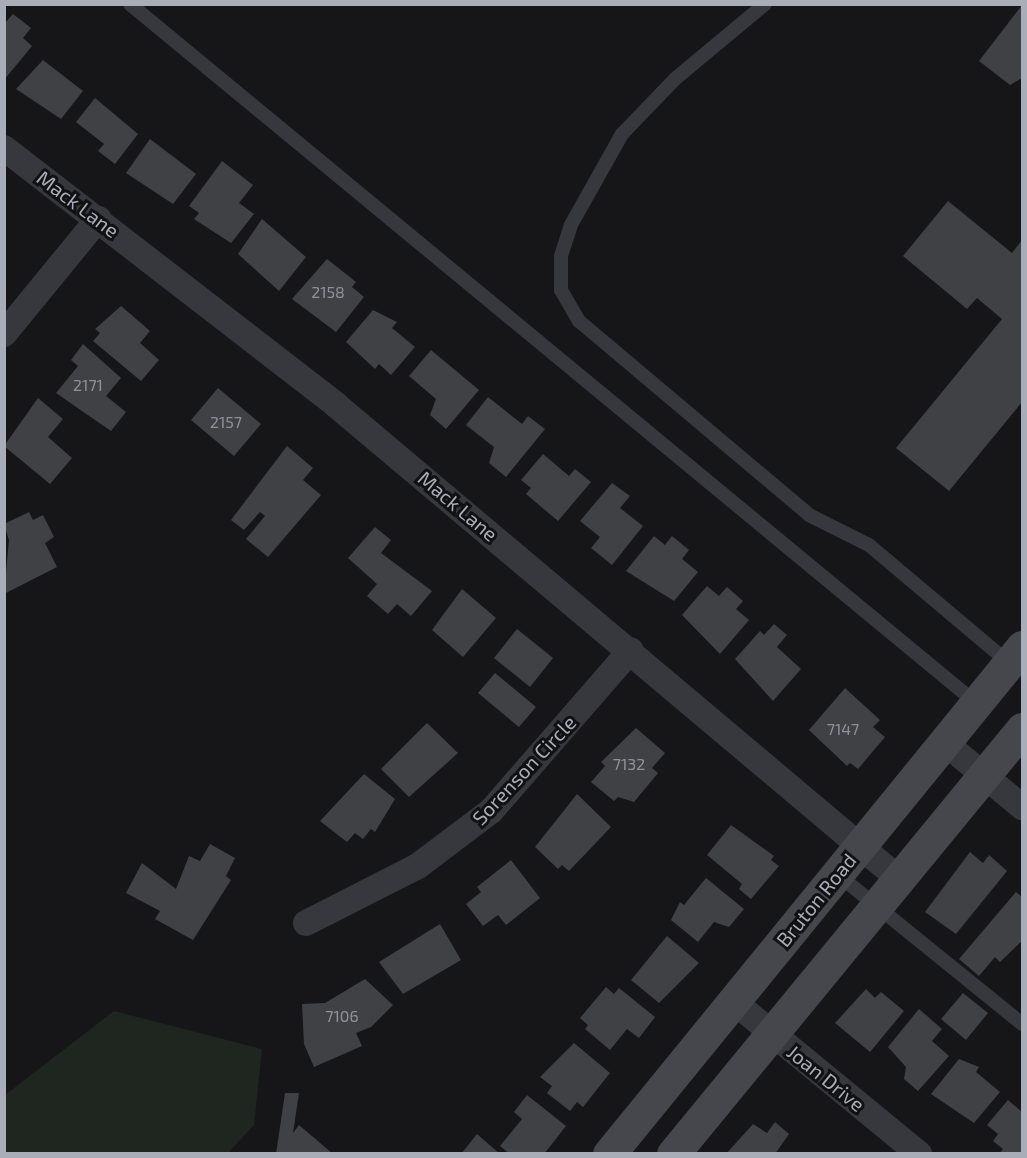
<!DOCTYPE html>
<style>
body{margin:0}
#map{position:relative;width:1027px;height:1158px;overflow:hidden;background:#161618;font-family:"Exo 2",sans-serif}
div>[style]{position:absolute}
.green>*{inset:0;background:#1e261f}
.building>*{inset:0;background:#404145}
.service>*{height:14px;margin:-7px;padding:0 7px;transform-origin:7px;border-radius:7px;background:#37383d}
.minor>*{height:26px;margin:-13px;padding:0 13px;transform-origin:13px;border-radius:13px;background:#37383d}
.secondary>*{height:33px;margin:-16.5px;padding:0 16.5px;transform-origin:16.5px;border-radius:16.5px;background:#45474d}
span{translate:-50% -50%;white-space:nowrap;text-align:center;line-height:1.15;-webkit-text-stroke:6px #111113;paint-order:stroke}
.number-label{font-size:16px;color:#8e929b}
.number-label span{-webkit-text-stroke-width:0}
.street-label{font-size:20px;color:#a8adb8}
.frame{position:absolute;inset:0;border:6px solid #a8adb8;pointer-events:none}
</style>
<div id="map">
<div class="green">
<i style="clip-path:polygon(114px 1011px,262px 1049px,254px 1125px,228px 1153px,5px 1153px,5px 1095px)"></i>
</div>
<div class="building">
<i style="clip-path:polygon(1022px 5px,1022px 78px,1010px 85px,979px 61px)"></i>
<i style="clip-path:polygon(13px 14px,31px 28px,23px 38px,32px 46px,4px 80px,4px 24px)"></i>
<i style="clip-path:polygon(43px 60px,83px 91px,61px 119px,16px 89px)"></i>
<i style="clip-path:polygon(95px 98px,138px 134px,115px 164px,98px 151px,104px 144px,76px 122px)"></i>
<i style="clip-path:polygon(150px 139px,196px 174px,173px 204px,126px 173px)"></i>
<i style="clip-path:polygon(222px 161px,253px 185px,239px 203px,254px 214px,231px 243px,194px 219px,199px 213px,189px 206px)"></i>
<i style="clip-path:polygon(948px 201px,1012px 253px,1022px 240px,1022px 402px,949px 491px,896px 448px,1002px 319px,977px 298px,967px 309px,903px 256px)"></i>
<i style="clip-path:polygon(262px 219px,306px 257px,279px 291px,238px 254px)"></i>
<i style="clip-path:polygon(327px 259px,356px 282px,352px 287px,364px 297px,336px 332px,292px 299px)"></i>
<i style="clip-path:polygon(121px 306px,150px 331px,140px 343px,159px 360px,141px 381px,93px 341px,100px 333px,95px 329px)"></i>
<i style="clip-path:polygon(373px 310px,397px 322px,392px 328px,415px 347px,391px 375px,379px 364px,375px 369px,346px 342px)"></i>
<i style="clip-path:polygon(83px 344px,121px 378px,106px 396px,126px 412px,111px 431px,56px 393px,78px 366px,71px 360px)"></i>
<i style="clip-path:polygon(431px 350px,479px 390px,446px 429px,430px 415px,436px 399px,409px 376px)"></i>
<i style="clip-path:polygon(218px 388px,261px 424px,234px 456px,191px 420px)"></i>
<i style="clip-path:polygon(488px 397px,522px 424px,528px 416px,545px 429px,506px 477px,489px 463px,494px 447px,466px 425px)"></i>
<i style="clip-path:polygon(38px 398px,63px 419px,48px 437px,72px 458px,50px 484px,4px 446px)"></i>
<i style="clip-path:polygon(287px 446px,313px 468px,303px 480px,321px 495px,268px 557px,246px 539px,265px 516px,260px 512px,244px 530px,231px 520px)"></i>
<i style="clip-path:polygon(543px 454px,569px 476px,575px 469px,591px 482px,558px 521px,526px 494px,531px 488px,521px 480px)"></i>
<i style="clip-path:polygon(612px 483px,630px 496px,620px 508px,643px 526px,612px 565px,591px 548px,600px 537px,580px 521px)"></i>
<i style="clip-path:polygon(29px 512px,33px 520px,43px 515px,54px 537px,45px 543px,57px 567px,4px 594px,9px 540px,4px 524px)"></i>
<i style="clip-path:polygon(375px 527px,391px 540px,381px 553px,432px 591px,411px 616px,397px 604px,388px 614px,367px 596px,377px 584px,348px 558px)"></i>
<i style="clip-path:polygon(654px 536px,665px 545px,672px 536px,689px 550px,682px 559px,698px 572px,674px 601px,626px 571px)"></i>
<i style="clip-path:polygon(707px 586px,719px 596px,727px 587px,743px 601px,736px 609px,749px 620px,720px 654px,682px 615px)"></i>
<i style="clip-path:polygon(462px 589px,496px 618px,463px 657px,432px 630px)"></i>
<i style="clip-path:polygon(774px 624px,787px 635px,777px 647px,801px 669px,773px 701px,735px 659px,760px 631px,764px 635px)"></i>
<i style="clip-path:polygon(517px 629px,553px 658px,530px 687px,494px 658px)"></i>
<i style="clip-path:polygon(495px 673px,536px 707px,519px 727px,478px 693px)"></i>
<i style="clip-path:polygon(845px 688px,880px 720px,873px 727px,885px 737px,858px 769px,850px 763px,847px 766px,809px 730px)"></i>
<i style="clip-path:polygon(427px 723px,458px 753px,409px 797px,381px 769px)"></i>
<i style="clip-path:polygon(636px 728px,665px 753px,652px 768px,658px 773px,634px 802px,618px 797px,614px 801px,591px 782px,605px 766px,601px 762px)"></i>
<i style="clip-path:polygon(364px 774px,395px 799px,375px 832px,371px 829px,363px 839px,355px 833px,347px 842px,320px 821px)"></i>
<i style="clip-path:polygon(577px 794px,611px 827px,569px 871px,562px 865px,558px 869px,535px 847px)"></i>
<i style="clip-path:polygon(731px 825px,774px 856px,771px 860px,779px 866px,751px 899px,739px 889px,742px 884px,707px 855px)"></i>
<i style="clip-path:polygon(210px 844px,235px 858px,226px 876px,231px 880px,193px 940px,155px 919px,160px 911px,126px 893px,142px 863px,176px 889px,189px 856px,200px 861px)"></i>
<i style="clip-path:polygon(970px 852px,983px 863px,989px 855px,1007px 871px,956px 934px,925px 912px)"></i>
<i style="clip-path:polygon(511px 860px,540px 898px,506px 925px,498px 915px,483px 926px,466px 904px,481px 892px,477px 887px)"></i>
<i style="clip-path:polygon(706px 878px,744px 909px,729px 927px,714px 922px,698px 942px,671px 920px,680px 902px,684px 905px)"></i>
<i style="clip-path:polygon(1016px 892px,1022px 897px,1022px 941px,1000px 962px,995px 957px,979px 976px,959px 959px)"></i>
<i style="clip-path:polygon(440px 924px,461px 960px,403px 994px,379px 962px)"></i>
<i style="clip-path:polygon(667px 936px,699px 963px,659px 1003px,631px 980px)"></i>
<i style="clip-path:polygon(365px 979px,393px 1005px,371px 1027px,356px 1033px,362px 1046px,314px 1067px,304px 1044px,302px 1004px,325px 1003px)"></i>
<i style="clip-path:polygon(606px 987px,614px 994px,619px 988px,655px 1017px,639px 1038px,627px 1029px,610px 1050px,585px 1029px,588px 1025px,580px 1018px)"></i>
<i style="clip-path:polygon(866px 989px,875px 998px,881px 992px,904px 1011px,870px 1052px,835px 1023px)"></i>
<i style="clip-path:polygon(963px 993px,988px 1013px,966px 1040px,941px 1019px)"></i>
<i style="clip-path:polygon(919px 1009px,942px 1029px,932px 1041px,949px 1056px,918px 1091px,904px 1079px,906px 1067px,888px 1047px)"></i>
<i style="clip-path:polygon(574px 1043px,610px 1073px,583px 1107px,577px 1102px,570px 1111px,547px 1093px,552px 1086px,540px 1077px)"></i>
<i style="clip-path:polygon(959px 1059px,979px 1067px,976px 1072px,1000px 1092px,974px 1123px,931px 1094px)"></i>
<i style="clip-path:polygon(285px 1093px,299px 1093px,293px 1133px,299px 1125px,333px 1154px,276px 1154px)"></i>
<i style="clip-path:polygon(527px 1095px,566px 1126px,544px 1154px,510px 1154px,500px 1146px,522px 1119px,514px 1112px)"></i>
<i style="clip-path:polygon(1008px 1100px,1022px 1112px,1022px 1154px,999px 1154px,1003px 1149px,993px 1141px,998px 1134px,987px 1125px)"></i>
<i style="clip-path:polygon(775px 1122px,789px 1134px,775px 1154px,726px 1154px,753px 1124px,767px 1133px)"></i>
<i style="clip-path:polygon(477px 1134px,500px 1154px,461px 1154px)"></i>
</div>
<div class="service">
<i style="left:130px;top:4px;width:1097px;rotate:39.56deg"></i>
<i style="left:765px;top:4px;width:117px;rotate:140.2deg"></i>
<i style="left:675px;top:79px;width:76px;rotate:133.9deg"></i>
<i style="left:622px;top:134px;width:104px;rotate:119.3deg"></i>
<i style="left:571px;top:225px;width:33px;rotate:108deg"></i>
<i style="left:561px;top:256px;width:34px;rotate:90deg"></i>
<i style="left:561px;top:290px;width:36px;rotate:60deg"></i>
<i style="left:579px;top:321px;width:301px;rotate:40.1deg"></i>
<i style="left:809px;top:515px;width:67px;rotate:26.6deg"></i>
<i style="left:869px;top:545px;width:183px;rotate:40.1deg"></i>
<i style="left:837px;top:874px;width:238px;rotate:39deg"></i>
</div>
<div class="minor">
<i style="left:4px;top:148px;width:420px;rotate:37.7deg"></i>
<i style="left:336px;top:405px;width:736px;rotate:40.09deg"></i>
<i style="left:4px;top:334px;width:149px;rotate:-50.7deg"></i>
<i style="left:944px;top:742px;width:102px;rotate:39.8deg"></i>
<i style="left:306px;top:923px;width:126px;rotate:-27deg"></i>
<i style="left:418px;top:866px;width:91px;rotate:-37deg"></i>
<i style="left:491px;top:811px;width:213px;rotate:-49deg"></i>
<i style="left:733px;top:1001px;width:241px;rotate:39.4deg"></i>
</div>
<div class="secondary">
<i style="left:609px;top:1154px;width:654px;rotate:-50.83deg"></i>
<i style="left:673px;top:1154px;width:550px;rotate:-50.61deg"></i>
</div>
<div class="number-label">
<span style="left:328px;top:292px">2158</span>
<span style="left:88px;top:385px">2171</span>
<span style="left:226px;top:422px">2157</span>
<span style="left:843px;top:729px">7147</span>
<span style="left:629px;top:764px">7132</span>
<span style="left:342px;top:1016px">7106</span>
</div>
<div class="street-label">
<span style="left:78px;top:204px;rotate:37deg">Mack Lane</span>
<span style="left:458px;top:506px;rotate:40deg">Mack Lane</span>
<span style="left:524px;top:770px;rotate:-47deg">Sorenson Circle</span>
<span style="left:816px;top:900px;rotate:-51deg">Bruton Road</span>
<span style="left:826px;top:1078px;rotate:39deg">Joan Drive</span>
</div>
<div class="frame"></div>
</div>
